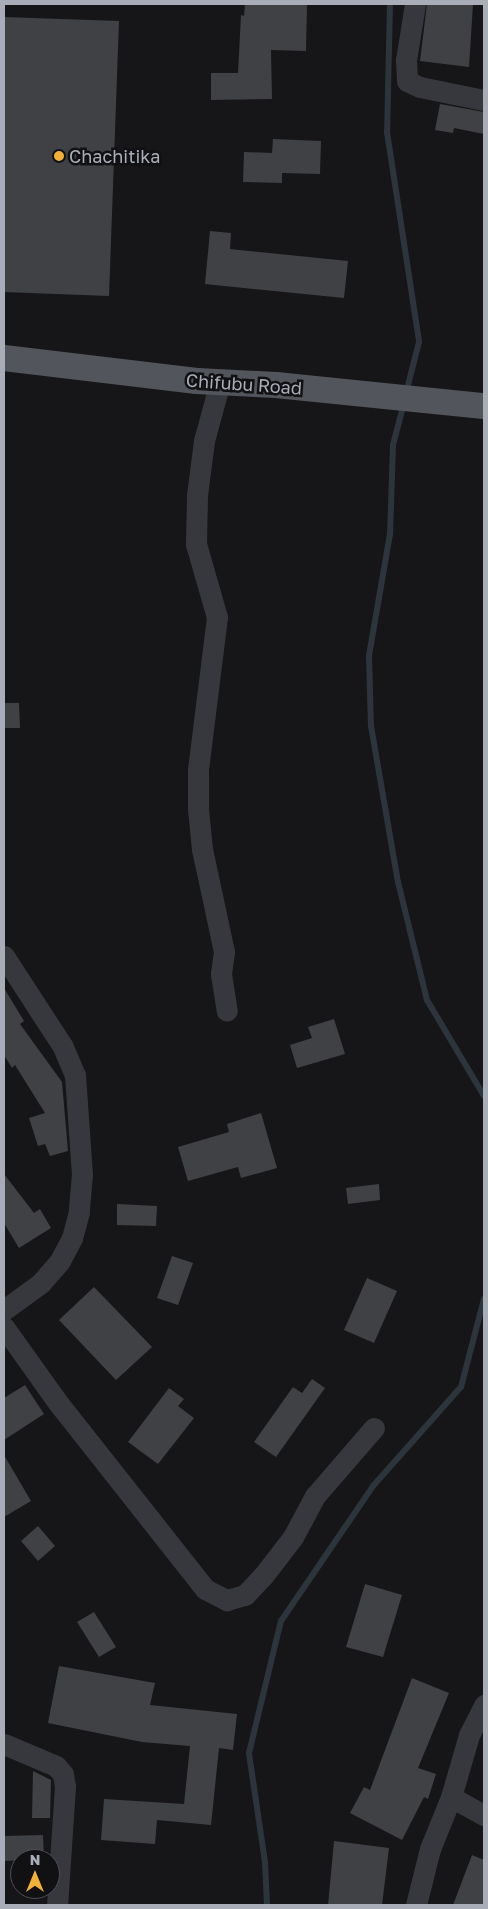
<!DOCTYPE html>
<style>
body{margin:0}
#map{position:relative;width:488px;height:1909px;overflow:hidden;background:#161618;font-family:"Golos Text",sans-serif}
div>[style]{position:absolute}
.stream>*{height:6px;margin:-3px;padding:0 3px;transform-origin:3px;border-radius:3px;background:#2c353c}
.building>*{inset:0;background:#404145}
.minor>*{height:21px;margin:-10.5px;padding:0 10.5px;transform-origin:10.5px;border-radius:10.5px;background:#37383d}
.major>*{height:26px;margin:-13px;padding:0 13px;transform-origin:13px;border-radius:13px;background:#53555c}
.dots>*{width:14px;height:14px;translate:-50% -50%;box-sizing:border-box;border:2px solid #111113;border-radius:50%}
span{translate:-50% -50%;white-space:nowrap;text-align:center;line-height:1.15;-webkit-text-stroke:5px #111113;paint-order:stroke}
.poi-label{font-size:18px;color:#a8adb8}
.left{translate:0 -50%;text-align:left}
.street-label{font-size:18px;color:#a8adb8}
.frame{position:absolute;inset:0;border:5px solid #a8adb8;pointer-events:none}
.north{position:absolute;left:10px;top:1849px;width:50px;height:50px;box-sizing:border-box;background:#111113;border:1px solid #4d4f55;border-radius:50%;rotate:0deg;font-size:14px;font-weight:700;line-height:20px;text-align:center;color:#a8adb8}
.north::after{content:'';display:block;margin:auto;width:18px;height:22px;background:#f2b134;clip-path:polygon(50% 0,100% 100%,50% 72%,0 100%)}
</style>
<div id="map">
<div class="stream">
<i style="left:390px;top:4px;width:128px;rotate:91.3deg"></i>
<i style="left:387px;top:132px;width:212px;rotate:81.3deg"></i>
<i style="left:419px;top:342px;width:53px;rotate:104.3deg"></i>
<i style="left:404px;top:403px;width:43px;rotate:104.7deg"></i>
<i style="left:393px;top:445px;width:89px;rotate:91.9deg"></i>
<i style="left:390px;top:534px;width:124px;rotate:99.8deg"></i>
<i style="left:369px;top:656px;width:70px;rotate:88.4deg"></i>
<i style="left:371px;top:726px;width:158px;rotate:80.2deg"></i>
<i style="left:398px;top:882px;width:122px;rotate:76.2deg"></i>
<i style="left:427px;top:1000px;width:112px;rotate:59.3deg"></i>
<i style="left:267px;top:1905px;width:43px;rotate:-92.7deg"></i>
<i style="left:265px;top:1862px;width:110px;rotate:-98.4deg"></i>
<i style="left:249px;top:1753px;width:136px;rotate:-76.4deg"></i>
<i style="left:281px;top:1621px;width:163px;rotate:-55.7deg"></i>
<i style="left:373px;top:1486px;width:132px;rotate:-48.4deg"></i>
<i style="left:461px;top:1387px;width:91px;rotate:-75.4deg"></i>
</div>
<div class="building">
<i style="clip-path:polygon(245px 4px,307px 4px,306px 51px,271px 50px,272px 99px,211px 100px,211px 73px,238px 73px,241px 15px,244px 16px)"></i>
<i style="clip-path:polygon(427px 4px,473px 4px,469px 67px,420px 61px)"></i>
<i style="clip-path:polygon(4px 17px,119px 21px,109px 296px,4px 292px)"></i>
<i style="clip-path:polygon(440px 104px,484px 112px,484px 134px,454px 128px,453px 133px,435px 130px)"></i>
<i style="clip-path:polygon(273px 139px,321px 141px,320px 174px,282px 173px,282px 183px,243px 182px,244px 152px,272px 153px)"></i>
<i style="clip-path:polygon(210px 231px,231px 233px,230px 249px,348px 261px,344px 298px,205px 284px)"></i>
<i style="clip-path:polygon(4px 703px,19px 703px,20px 728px,4px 728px)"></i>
<i style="clip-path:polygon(4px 988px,24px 1021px,20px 1024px,62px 1082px,68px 1151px,50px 1156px,45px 1144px,38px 1146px,29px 1118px,45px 1113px,15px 1065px,12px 1068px,4px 1055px)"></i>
<i style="clip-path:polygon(334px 1019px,345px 1054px,297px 1068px,290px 1045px,312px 1038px,308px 1027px)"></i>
<i style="clip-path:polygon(261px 1113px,277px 1168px,241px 1178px,238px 1167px,188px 1181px,178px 1147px,229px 1132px,227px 1124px)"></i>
<i style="clip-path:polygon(4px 1174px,34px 1213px,40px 1209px,51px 1228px,19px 1248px,4px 1223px)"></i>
<i style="clip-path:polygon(379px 1184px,380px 1200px,348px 1204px,346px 1188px)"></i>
<i style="clip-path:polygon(117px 1204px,157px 1206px,156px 1226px,117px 1225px)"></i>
<i style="clip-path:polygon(172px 1256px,193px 1263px,178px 1305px,157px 1298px)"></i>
<i style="clip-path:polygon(367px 1278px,397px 1291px,374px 1343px,344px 1330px)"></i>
<i style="clip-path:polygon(94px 1287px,152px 1347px,116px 1380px,59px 1320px)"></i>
<i style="clip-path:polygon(312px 1379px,325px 1388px,276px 1457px,254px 1442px,293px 1387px,302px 1393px)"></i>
<i style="clip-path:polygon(25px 1385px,44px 1414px,4px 1440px,4px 1398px)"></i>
<i style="clip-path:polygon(169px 1388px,184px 1399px,178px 1406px,194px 1418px,158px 1464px,128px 1442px)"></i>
<i style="clip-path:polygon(4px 1455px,31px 1501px,4px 1517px)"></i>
<i style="clip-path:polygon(38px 1526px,55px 1546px,38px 1561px,21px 1541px)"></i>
<i style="clip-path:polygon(365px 1584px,402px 1595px,383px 1657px,346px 1647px)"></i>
<i style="clip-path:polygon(94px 1612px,116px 1647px,99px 1657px,77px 1622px)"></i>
<i style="clip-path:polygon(59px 1666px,155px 1683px,150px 1705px,237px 1714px,233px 1750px,219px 1748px,211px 1825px,157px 1820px,155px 1844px,101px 1840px,104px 1799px,184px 1804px,190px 1746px,142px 1742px,48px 1723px)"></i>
<i style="clip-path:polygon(412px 1678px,449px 1693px,418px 1768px,436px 1774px,428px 1799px,424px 1797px,402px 1840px,350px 1813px,364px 1787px,370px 1790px)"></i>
<i style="clip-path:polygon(33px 1771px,51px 1780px,50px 1818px,32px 1818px)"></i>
<i style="clip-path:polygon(43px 1835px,44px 1859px,4px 1861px,4px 1836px)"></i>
<i style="clip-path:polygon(334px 1841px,389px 1848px,382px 1905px,328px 1905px)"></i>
<i style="clip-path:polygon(472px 1855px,484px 1860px,484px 1905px,453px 1905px)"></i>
</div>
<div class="minor">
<i style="left:415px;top:4px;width:57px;rotate:99.1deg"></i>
<i style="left:406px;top:60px;width:21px;rotate:87deg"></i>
<i style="left:407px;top:81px;width:14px;rotate:25deg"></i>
<i style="left:420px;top:87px;width:65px;rotate:11.5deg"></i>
<i style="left:220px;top:382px;width:61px;rotate:105.2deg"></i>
<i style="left:204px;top:441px;width:54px;rotate:97.4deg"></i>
<i style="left:197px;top:495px;width:49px;rotate:91.2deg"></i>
<i style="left:196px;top:544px;width:76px;rotate:74deg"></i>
<i style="left:217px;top:617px;width:154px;rotate:97.1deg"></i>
<i style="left:198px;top:770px;width:39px;rotate:90deg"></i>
<i style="left:198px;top:809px;width:40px;rotate:84.3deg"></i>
<i style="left:202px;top:849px;width:105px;rotate:77.9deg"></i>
<i style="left:224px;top:952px;width:22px;rotate:98deg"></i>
<i style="left:221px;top:974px;width:37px;rotate:81deg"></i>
<i style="left:4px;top:956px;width:108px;rotate:57deg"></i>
<i style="left:63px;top:1047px;width:30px;rotate:67deg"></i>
<i style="left:75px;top:1075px;width:99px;rotate:86deg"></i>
<i style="left:82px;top:1174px;width:38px;rotate:95deg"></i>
<i style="left:79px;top:1212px;width:27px;rotate:105deg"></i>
<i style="left:72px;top:1238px;width:26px;rotate:118deg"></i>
<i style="left:60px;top:1261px;width:29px;rotate:131deg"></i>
<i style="left:41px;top:1283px;width:46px;rotate:143.9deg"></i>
<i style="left:4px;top:1327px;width:95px;rotate:54.5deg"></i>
<i style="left:59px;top:1404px;width:236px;rotate:51.7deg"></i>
<i style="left:205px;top:1589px;width:25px;rotate:27deg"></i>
<i style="left:227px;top:1600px;width:19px;rotate:-16deg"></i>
<i style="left:245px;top:1595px;width:26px;rotate:-47deg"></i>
<i style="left:263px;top:1576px;width:49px;rotate:-52.4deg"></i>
<i style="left:293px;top:1537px;width:47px;rotate:-61.8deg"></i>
<i style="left:315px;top:1496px;width:90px;rotate:-49.1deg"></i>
<i style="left:4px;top:1744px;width:56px;rotate:22.9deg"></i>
<i style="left:56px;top:1766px;width:11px;rotate:49deg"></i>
<i style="left:63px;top:1774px;width:12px;rotate:81deg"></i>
<i style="left:65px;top:1786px;width:119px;rotate:93.8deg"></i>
<i style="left:451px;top:1797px;width:38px;rotate:29deg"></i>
<i style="left:416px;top:1905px;width:58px;rotate:-76deg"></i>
<i style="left:430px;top:1849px;width:56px;rotate:-68deg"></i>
<i style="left:451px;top:1797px;width:65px;rotate:-73.8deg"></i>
<i style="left:469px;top:1735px;width:34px;rotate:-63deg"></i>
</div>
<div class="major">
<i style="left:4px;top:358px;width:194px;rotate:6.8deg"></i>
<i style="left:197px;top:381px;width:79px;rotate:2.9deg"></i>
<i style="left:276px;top:385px;width:209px;rotate:5.8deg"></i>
</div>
<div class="dots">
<i style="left:59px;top:156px;background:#f2b134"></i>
</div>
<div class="poi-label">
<span class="left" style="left:69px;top:156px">Chachitika</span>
</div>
<div class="street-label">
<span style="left:244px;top:384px;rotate:4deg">Chifubu Road</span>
</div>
<div class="frame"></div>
<div class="north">N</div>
</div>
